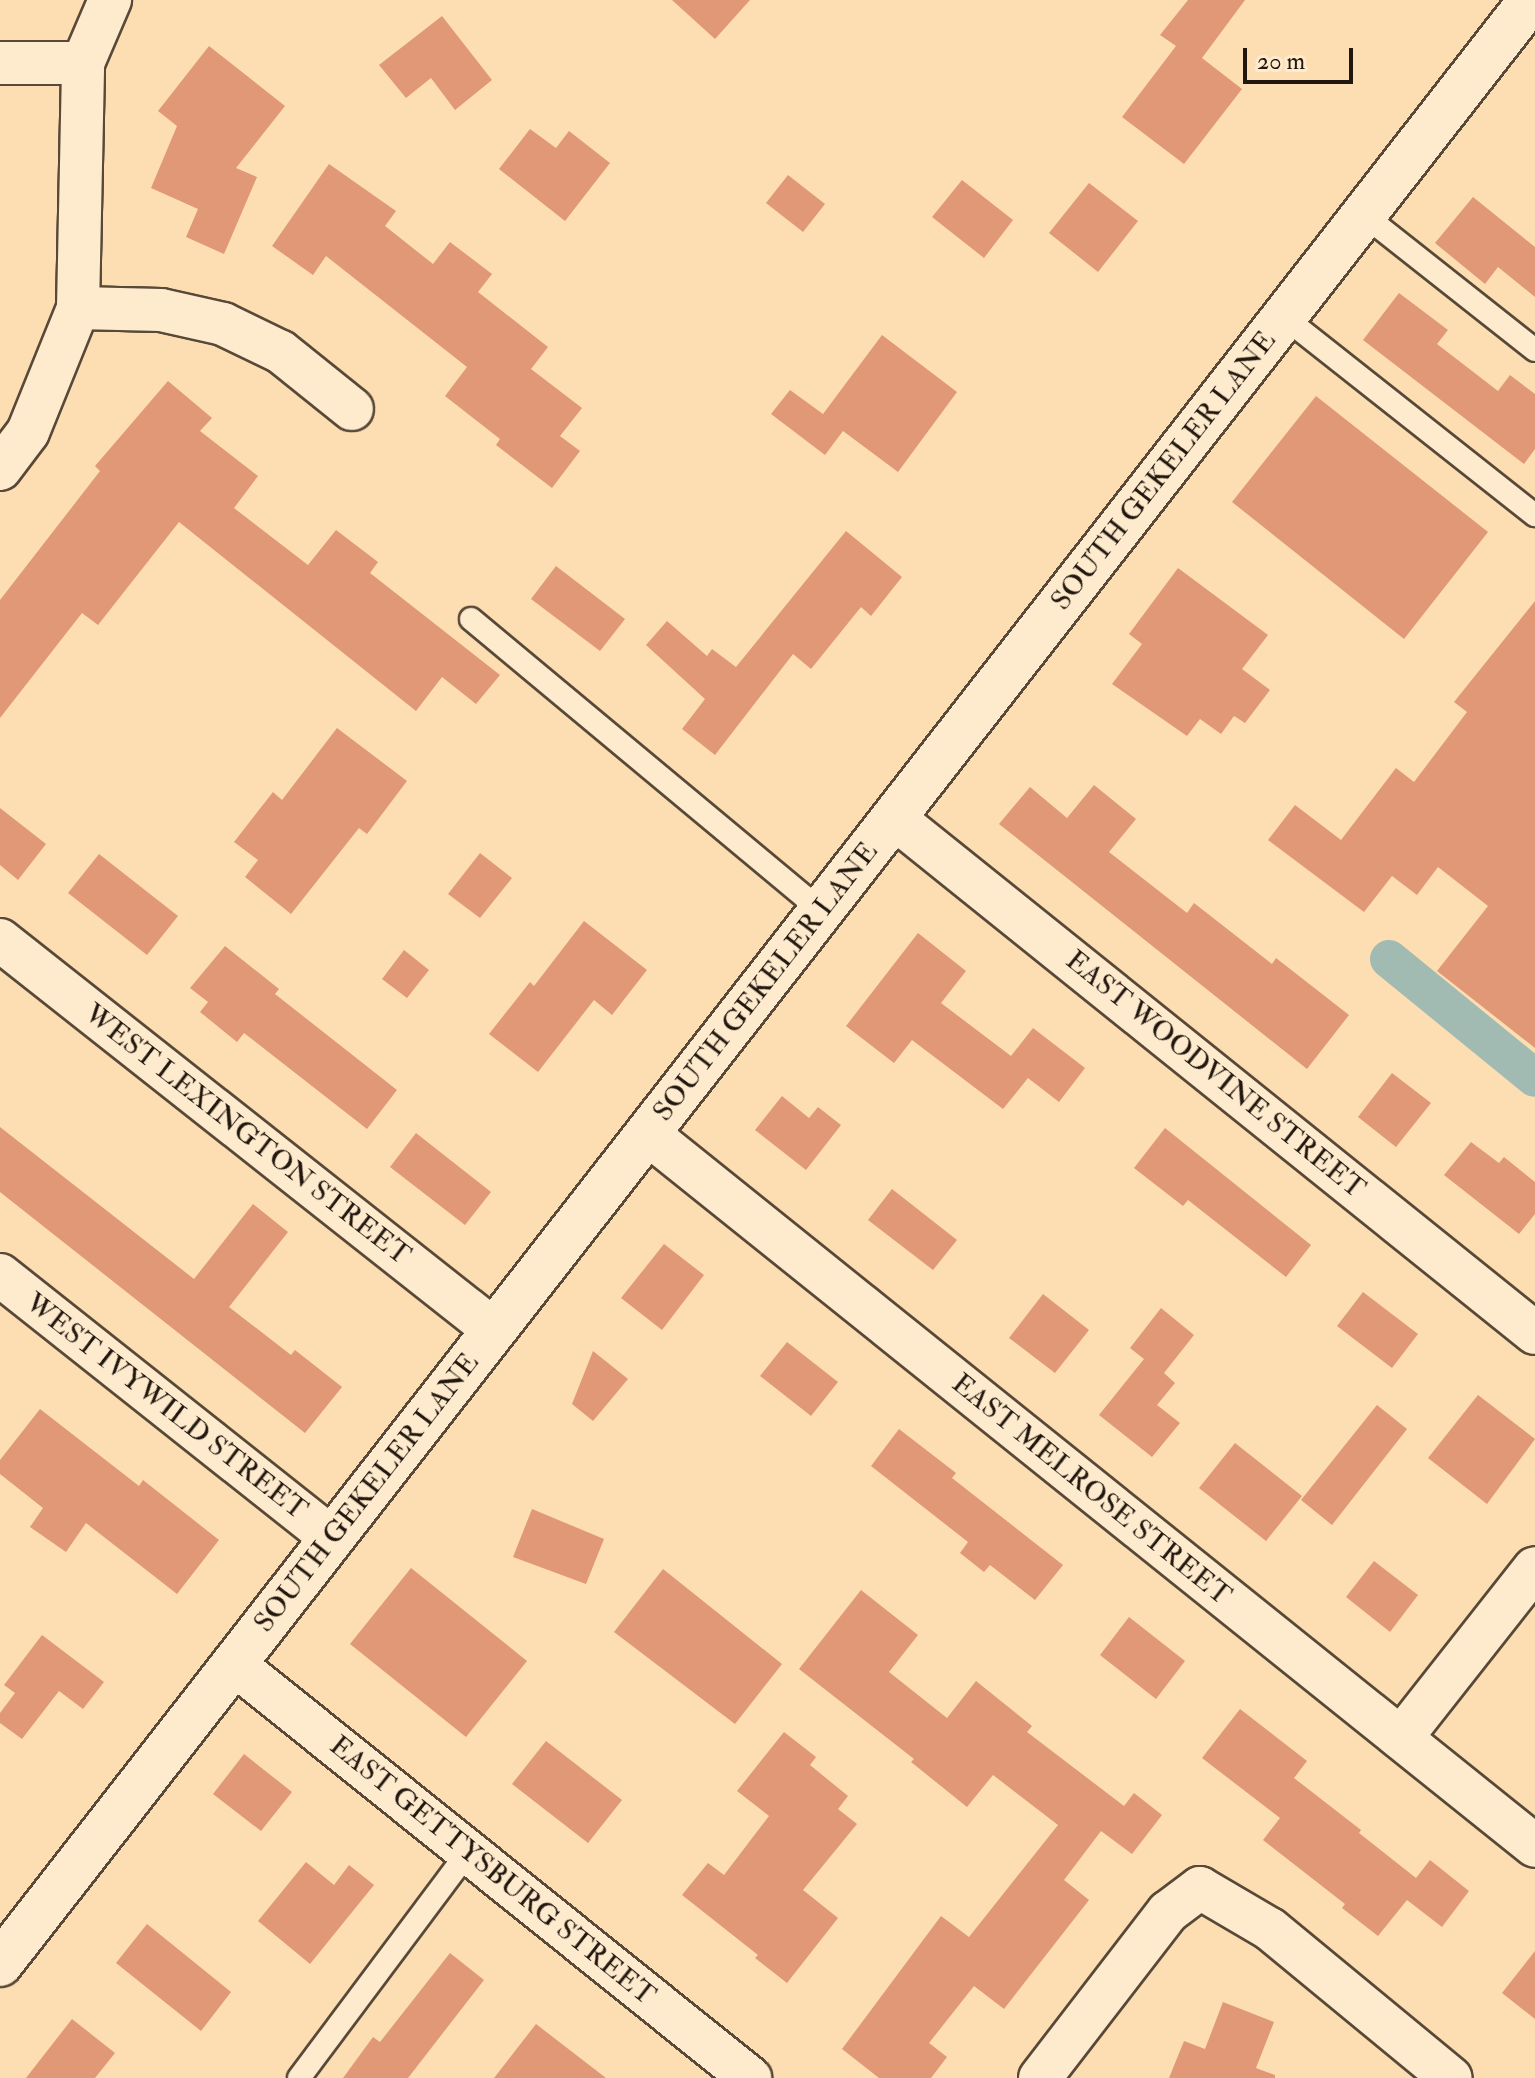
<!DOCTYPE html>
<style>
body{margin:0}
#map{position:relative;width:1535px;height:2078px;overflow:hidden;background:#fddeb2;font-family:"IM FELL Double Pica",serif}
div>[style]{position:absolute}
.canal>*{height:38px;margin:-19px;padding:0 19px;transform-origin:19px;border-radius:19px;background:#a1bbb3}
.building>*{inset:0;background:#e09876}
.roads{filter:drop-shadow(2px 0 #584938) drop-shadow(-2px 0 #584938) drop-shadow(0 2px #584938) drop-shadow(0 -2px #584938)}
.service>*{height:22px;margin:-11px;padding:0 11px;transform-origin:11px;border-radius:11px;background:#feeacd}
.minor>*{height:42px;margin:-21px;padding:0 21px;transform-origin:21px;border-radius:21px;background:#feeacd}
.tertiary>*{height:44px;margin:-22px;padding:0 22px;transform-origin:22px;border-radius:22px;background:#feeacd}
span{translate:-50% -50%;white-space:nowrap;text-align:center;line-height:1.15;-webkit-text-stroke:6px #feeacd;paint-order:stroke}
.street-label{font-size:28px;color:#21170f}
.scale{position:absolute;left:1243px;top:48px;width:110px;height:36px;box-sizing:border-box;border:4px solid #21170f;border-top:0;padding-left:10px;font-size:24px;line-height:28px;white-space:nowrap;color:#21170f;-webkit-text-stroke:6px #feeacd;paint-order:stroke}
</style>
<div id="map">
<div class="canal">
<i style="left:1389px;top:959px;width:188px;rotate:39.2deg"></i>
</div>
<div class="building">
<i style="clip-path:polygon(672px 0,750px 0,715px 39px)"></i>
<i style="clip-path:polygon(1188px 0,1245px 0,1202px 58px,1242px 89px,1184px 164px,1122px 117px,1176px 46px,1160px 35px)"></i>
<i style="clip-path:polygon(442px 16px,492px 80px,455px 110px,431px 78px,406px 98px,379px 65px)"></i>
<i style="clip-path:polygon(209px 46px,285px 106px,236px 168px,257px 177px,224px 254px,186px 237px,198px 209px,151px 188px,177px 126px,158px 111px)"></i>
<i style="clip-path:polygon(530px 129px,556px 148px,569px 131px,610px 163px,565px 221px,499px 169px)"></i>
<i style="clip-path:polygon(329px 164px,396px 211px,385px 226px,433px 264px,450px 242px,492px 274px,478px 292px,548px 347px,531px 369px,582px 408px,560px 436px,580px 451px,552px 488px,496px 445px,500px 439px,445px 396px,467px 367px,326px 256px,313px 275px,272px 246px)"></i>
<i style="clip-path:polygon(788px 175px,825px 204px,803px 232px,766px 203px)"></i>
<i style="clip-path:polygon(962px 180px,1013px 220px,984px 258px,932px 217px)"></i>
<i style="clip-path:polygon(1089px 183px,1138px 221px,1098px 272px,1049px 233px)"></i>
<i style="clip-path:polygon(1473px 197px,1535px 247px,1535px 297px,1498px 267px,1485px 284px,1435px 243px)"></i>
<i style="clip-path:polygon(1399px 293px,1448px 330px,1437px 344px,1498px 391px,1510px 375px,1535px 394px,1535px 449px,1524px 464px,1363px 340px)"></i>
<i style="clip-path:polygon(882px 335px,957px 392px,898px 472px,843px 431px,825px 455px,771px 414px,790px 390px,823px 414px)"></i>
<i style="clip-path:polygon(168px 381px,212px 418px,200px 431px,258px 476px,234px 508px,308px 565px,336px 530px,378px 562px,370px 573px,500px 675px,476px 704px,442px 677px,416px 711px,179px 522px,98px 625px,82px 613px,0 718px,0 600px,100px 471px,95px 466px)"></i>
<i style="clip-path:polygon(1316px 396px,1488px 532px,1404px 639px,1232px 502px)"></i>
<i style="clip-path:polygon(846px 531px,902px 577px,871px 616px,861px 607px,811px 669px,793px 654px,715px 755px,682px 729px,705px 699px,646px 645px,667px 621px,707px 656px,712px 649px,736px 667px)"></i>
<i style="clip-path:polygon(556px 566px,625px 619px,600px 651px,531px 599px)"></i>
<i style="clip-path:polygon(1178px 568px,1268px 635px,1242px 669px,1270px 690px,1245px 723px,1234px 716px,1221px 734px,1200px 719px,1187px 736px,1112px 684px,1142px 644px,1129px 634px)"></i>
<i style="clip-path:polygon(1535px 601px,1535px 1048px,1437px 971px,1488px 906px,1438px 867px,1417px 895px,1392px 876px,1364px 912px,1268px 840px,1295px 805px,1341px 840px,1396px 768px,1414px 782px,1467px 712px,1454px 702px)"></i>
<i style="clip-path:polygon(337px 728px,407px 781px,367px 834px,359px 828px,291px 914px,245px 877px,258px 860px,234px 842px,273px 792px,282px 800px)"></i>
<i style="clip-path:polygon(1094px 785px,1136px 819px,1109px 852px,1187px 913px,1194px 903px,1272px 964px,1276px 958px,1349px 1015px,1307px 1069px,999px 824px,1030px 787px,1067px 818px)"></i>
<i style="clip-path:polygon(0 808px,46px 844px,18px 880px,0 865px)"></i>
<i style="clip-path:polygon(480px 853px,512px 878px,480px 918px,448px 894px)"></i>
<i style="clip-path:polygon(99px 854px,178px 916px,147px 955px,68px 893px)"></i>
<i style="clip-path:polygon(584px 921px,647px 970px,612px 1015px,594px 1000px,538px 1072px,489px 1034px,530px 982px,534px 986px)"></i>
<i style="clip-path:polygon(918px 933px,966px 971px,941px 1003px,1011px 1056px,1033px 1028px,1085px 1068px,1059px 1102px,1028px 1078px,1003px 1109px,912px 1040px,894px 1063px,846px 1026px)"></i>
<i style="clip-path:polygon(225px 946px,279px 989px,275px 994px,397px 1090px,367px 1129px,244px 1033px,237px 1042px,200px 1012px,208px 1002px,190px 988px)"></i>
<i style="clip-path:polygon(404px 950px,429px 970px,407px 998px,382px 979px)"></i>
<i style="clip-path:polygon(1392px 1073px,1431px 1103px,1396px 1147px,1358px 1117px)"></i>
<i style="clip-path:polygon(782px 1096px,809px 1118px,818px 1107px,841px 1125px,806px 1170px,755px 1130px)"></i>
<i style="clip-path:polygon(0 1127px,194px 1279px,253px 1204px,288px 1232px,229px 1307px,291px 1355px,295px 1350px,342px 1387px,305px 1433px,0 1192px)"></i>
<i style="clip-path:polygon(1165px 1128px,1311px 1245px,1286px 1277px,1188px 1200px,1183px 1206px,1134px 1168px)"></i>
<i style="clip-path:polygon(416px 1133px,491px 1192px,465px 1225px,390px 1167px)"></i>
<i style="clip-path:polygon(1471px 1142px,1499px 1163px,1504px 1157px,1535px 1182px,1535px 1214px,1519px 1234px,1444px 1175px)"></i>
<i style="clip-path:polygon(892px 1189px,957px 1240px,933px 1270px,868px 1220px)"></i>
<i style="clip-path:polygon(664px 1244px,704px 1275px,662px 1330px,621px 1298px)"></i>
<i style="clip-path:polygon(1363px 1292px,1418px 1334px,1392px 1368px,1337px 1326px)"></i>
<i style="clip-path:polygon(1043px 1294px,1089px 1330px,1055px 1373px,1009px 1338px)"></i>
<i style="clip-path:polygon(1161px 1308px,1194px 1335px,1164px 1373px,1175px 1383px,1157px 1405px,1180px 1423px,1152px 1457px,1099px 1415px,1144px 1359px,1130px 1348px)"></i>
<i style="clip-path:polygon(787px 1342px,838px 1382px,811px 1416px,760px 1376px)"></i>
<i style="clip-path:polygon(593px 1351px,628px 1379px,593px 1421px,572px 1404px)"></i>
<i style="clip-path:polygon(1478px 1395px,1535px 1439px,1487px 1504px,1428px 1458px)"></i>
<i style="clip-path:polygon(1377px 1405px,1407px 1429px,1332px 1525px,1301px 1500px)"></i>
<i style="clip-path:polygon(40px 1409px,139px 1486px,143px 1480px,219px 1540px,177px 1594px,86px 1523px,66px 1552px,30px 1527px,43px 1508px,0 1474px,0 1460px)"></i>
<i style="clip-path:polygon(899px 1429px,956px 1473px,952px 1478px,1063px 1565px,1035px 1600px,990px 1565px,984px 1572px,960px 1553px,968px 1542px,871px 1466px)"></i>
<i style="clip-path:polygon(1235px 1443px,1302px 1496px,1266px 1541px,1199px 1488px)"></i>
<i style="clip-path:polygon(532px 1509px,604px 1539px,586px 1584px,513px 1557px)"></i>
<i style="clip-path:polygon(1374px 1561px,1418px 1595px,1390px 1632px,1346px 1597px)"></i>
<i style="clip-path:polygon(411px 1568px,527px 1661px,466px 1737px,350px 1644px)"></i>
<i style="clip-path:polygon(663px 1569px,782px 1664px,735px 1724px,614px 1632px)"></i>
<i style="clip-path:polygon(861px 1590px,918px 1635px,889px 1672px,947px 1718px,976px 1681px,1032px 1726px,1027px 1732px,1124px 1806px,1134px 1793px,1162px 1815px,1132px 1854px,1101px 1831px,1064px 1880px,1089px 1900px,1004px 2009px,974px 1986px,929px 2043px,947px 2057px,931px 2078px,879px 2078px,842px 2049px,941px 1916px,969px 1937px,1058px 1825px,993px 1775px,967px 1807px,911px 1762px,914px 1759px,799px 1669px)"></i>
<i style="clip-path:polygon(1129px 1617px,1185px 1661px,1156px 1699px,1100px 1655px)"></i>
<i style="clip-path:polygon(42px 1635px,104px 1682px,83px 1709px,59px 1691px,22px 1739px,0 1723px,0 1713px,15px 1693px,4px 1685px)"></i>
<i style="clip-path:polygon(1240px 1709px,1307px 1761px,1294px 1778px,1361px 1830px,1359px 1833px,1416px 1878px,1430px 1860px,1469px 1891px,1442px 1927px,1407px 1900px,1378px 1936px,1342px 1908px,1345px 1904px,1263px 1840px,1280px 1818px,1202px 1758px)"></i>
<i style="clip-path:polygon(784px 1732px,816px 1757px,810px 1765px,848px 1796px,838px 1809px,857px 1824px,803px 1890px,838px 1918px,787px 1983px,755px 1958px,758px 1955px,682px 1895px,708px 1863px,724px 1875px,769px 1816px,737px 1791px)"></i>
<i style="clip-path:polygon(546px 1741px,622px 1800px,588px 1843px,512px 1784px)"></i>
<i style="clip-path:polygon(244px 1754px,292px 1792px,261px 1831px,213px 1794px)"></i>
<i style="clip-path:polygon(306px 1862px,334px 1885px,349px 1865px,374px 1885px,310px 1964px,258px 1921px)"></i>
<i style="clip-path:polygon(147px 1924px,231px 1992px,201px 2031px,116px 1963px)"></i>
<i style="clip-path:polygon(1535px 1951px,1535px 2019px,1502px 1993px)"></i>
<i style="clip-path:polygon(450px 1953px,484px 1980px,408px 2078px,343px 2078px,373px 2037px,380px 2042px)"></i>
<i style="clip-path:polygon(1223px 2002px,1274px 2022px,1256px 2068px,1275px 2075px,1275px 2078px,1169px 2078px,1184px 2041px,1205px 2049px)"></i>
<i style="clip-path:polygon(72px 2019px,115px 2053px,95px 2078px,26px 2078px)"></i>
<i style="clip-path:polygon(536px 2024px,606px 2078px,494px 2078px)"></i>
</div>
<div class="roads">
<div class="service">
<i style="left:1364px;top:215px;width:218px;rotate:38.3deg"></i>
<i style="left:1284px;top:317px;width:320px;rotate:38.3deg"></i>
<i style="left:471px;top:619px;width:457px;rotate:39.8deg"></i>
<i style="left:299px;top:2078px;width:282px;rotate:-53.2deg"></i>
</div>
<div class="minor">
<i style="left:0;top:63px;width:83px"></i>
<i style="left:78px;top:308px;width:83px;rotate:1.4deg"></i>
<i style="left:161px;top:310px;width:64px;rotate:12.7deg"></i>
<i style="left:223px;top:324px;width:64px;rotate:25.8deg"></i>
<i style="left:281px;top:352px;width:91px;rotate:38.8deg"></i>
<i style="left:0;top:469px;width:46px;rotate:-52.9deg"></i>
<i style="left:28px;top:432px;width:134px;rotate:-68deg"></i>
<i style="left:78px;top:308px;width:245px;rotate:-88.8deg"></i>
<i style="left:83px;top:63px;width:69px;rotate:-66.8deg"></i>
<i style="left:894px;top:818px;width:822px;rotate:38.78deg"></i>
<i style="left:0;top:940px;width:629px;rotate:38.29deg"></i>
<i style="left:648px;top:1134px;width:1137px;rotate:38.75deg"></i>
<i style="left:0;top:1275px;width:424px;rotate:38.4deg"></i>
<i style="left:234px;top:1664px;width:662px;rotate:38.74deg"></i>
<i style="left:1401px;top:1738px;width:216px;rotate:-51.8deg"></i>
<i style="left:1040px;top:2078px;width:210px;rotate:-52.4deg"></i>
<i style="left:1168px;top:1912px;width:40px;rotate:-37deg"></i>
<i style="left:1200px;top:1888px;width:81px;rotate:30.4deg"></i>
<i style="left:1270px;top:1929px;width:234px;rotate:39.5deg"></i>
</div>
<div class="tertiary">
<i style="left:0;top:1964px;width:2490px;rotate:-52.06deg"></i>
</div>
</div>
<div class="street-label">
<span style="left:1164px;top:471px;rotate:-52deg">SOUTH GEKELER LANE</span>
<span style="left:766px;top:982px;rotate:-52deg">SOUTH GEKELER LANE</span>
<span style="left:1215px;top:1075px;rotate:39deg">EAST WOODVINE STREET</span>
<span style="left:247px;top:1135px;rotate:38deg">WEST LEXINGTON STREET</span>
<span style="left:166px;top:1407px;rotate:38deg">WEST IVYWILD STREET</span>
<span style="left:1091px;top:1490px;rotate:39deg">EAST MELROSE STREET</span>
<span style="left:367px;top:1493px;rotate:-52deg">SOUTH GEKELER LANE</span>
<span style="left:492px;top:1871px;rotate:39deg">EAST GETTYSBURG STREET</span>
</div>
<div class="scale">20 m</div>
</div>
